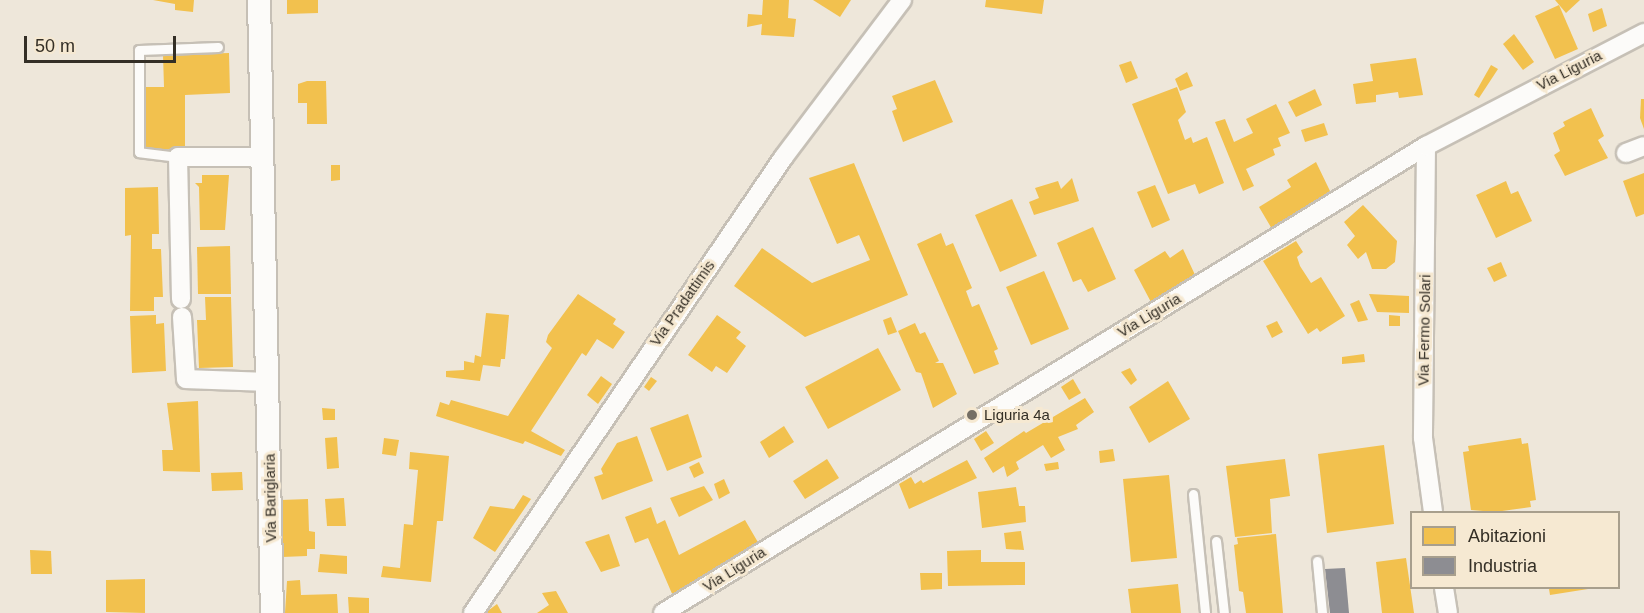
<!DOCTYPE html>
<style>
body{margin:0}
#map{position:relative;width:1644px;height:613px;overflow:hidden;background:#eee7da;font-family:Helvetica,sans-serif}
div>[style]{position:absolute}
.homes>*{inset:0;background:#f2c14e}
.industry>*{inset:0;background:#8d8d92}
.roads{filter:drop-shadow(2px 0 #c6c0b6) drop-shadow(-2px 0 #c6c0b6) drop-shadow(0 2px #c6c0b6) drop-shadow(0 -2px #c6c0b6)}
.service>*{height:9px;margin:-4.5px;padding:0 4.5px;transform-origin:4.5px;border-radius:4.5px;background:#fcfbf9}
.minor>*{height:18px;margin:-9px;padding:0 9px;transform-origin:9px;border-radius:9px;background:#fcfbf9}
.tertiary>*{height:22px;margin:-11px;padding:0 11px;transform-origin:11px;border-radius:11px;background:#fcfbf9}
.dots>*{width:16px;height:16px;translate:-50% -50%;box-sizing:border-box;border:3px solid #f6e9d2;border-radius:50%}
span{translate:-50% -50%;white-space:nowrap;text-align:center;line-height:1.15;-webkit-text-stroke:6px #f6e9d2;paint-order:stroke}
.street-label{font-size:15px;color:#342f26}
.poi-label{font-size:15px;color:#342f26}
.left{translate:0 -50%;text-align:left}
.legend{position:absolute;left:1410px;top:511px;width:210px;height:78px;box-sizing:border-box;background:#f6e9d2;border:2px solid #a89f8d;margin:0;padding:8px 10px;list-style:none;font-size:18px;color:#342f26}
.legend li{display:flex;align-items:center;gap:12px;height:30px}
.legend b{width:30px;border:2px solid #a89f8d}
.scale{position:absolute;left:24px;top:36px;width:152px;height:27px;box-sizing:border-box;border:3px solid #342f26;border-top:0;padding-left:8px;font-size:18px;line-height:21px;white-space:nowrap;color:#342f26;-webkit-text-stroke:4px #f6e9d2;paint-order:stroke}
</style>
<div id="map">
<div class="homes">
<i style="clip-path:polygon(153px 0,194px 0,193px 12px,175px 10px,175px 4px)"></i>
<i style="clip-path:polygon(287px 0,318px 0,318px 13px,287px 14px)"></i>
<i style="clip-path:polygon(763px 0,789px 0,788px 18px,796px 19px,794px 37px,761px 35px,762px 24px,747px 27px,748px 14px,762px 15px)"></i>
<i style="clip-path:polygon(813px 0,851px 0,840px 17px)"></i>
<i style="clip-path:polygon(986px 0,1044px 0,1042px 14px,985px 7px)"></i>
<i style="clip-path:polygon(1555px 0,1580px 0,1566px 13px)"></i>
<i style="clip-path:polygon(1559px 5px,1578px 49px,1555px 59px,1535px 16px)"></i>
<i style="clip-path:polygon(1602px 8px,1607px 26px,1593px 32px,1588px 14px)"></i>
<i style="clip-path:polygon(1514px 34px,1534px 62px,1523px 70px,1503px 44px)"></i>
<i style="clip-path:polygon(229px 53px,230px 93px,185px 95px,185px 149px,144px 150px,143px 87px,164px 87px,163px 55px)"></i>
<i style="clip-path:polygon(1416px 58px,1423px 95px,1399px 98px,1398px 92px,1376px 95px,1376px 102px,1356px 104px,1353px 84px,1373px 81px,1370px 64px)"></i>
<i style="clip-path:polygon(1131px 61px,1138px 78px,1126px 83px,1119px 65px)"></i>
<i style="clip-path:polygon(1491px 65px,1498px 69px,1479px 98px,1474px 95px)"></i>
<i style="clip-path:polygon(1187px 72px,1193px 86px,1180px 91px,1175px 79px)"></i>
<i style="clip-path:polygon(935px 80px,953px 122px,903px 142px,892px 111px,897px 109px,892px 96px)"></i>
<i style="clip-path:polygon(307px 81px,326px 81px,327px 124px,307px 124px,307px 103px,298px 103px,298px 84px)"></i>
<i style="clip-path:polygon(1177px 87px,1186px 112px,1178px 120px,1185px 140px,1191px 137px,1193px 143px,1207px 137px,1224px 183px,1199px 194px,1195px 184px,1168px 194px,1132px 104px)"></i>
<i style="clip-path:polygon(1315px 89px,1322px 105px,1296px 117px,1288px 102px)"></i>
<i style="clip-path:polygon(1641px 99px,1644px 99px,1644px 129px,1640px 118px)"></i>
<i style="clip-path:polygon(1276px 104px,1290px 133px,1278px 138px,1281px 146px,1273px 149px,1275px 155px,1246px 169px,1254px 186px,1243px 191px,1215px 122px,1225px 119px,1234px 142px,1253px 133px,1246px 119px)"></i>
<i style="clip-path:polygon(1591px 108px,1604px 136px,1598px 140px,1608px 158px,1565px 176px,1554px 155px,1560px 151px,1553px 133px,1565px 126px,1563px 122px)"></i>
<i style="clip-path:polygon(1324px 123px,1328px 135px,1305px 142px,1301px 130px)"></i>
<i style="clip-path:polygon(1316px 162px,1330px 191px,1272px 229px,1259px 207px,1291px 187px,1287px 180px)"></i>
<i style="clip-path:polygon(854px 163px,908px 295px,805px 337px,734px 286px,762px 248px,812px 283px,870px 260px,859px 235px,837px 244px,809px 178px)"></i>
<i style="clip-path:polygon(331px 165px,340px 165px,340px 180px,331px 181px)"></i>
<i style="clip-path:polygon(1644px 173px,1644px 214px,1636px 217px,1623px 181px)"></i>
<i style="clip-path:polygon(202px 175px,229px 175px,225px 230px,200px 230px,199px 187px,195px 183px,202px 183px)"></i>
<i style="clip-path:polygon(1072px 178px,1079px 201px,1034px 215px,1029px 202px,1039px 198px,1035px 188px,1058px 181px,1061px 189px)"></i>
<i style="clip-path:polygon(1506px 181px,1511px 194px,1518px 191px,1532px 221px,1496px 238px,1476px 195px)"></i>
<i style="clip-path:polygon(1155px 185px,1170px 220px,1152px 228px,1137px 192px)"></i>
<i style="clip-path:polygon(158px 187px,159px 234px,152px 234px,152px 249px,161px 249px,163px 297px,154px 297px,154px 311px,130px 311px,131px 235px,125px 236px,125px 188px)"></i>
<i style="clip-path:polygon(1012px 199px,1037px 256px,1000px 272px,975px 215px)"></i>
<i style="clip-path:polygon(1363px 205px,1397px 241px,1395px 262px,1386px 269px,1372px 269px,1366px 252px,1358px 259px,1347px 245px,1355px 236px,1344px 222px)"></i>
<i style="clip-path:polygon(1093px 227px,1116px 279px,1088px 292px,1081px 279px,1073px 282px,1057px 243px)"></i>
<i style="clip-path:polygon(941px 233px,946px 246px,953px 243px,972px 288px,966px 291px,972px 307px,979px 304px,998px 349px,994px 351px,999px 364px,974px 374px,917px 244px)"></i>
<i style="clip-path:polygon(1296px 241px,1303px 252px,1297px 257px,1300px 266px,1311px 283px,1321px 277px,1345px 316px,1320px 332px,1317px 328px,1308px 334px,1263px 261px)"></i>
<i style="clip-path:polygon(230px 246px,231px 294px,198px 294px,197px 247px)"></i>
<i style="clip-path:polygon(1183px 249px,1196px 277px,1152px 304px,1134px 270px,1165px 251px,1170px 258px)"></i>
<i style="clip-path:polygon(1501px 262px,1507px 276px,1494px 282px,1487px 268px)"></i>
<i style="clip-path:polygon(1044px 271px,1069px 329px,1031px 345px,1006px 287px)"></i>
<i style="clip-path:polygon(578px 294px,616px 319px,613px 324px,625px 332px,613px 349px,597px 339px,586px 356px,582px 353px,531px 431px,565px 450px,561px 456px,525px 441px,523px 444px,436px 416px,440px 402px,449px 405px,451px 400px,508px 416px,552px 348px,546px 342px,548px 335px)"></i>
<i style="clip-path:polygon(1369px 294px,1409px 296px,1409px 313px,1377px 312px)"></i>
<i style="clip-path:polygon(205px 297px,231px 297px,233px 367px,199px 368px,197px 320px,206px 320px)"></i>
<i style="clip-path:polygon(1359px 300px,1368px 320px,1358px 322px,1350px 304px)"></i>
<i style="clip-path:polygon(486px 313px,509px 315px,505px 359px,501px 359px,500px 367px,483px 365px,480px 381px,446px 377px,446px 371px,464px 370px,464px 361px,474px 363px,475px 355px,481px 357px)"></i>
<i style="clip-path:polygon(156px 315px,156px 324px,164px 323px,166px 371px,132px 373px,130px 316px)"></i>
<i style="clip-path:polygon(717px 315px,741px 332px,736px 338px,746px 346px,727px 373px,716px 366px,712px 372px,688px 355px)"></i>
<i style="clip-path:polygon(1389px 315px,1400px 316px,1400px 326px,1389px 326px)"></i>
<i style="clip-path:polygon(891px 317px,897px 332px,888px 335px,883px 320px)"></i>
<i style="clip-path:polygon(1277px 321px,1283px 332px,1272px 338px,1266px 326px)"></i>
<i style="clip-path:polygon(915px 323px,920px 334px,925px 332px,939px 361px,935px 363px,943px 363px,957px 394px,933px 408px,921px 373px,916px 372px,898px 331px)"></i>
<i style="clip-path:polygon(878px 348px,901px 390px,828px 429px,805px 387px)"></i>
<i style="clip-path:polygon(1364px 354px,1365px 362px,1342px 364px,1342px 357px)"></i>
<i style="clip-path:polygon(1130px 368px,1137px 380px,1131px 385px,1121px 372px)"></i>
<i style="clip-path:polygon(601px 376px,612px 384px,598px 404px,587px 395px)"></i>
<i style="clip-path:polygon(651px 377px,657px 381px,649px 391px,644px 387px)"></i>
<i style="clip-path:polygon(1073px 379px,1081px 393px,1069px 400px,1061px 387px)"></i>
<i style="clip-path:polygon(1168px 381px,1190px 419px,1149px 443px,1129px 407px)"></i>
<i style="clip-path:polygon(1085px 398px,1094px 412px,1076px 425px,1078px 429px,1058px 437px,1065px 450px,1051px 458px,1043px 445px,1016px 462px,1019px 469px,1007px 477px,1004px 466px,993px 473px,984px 458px,1024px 431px,1026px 433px)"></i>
<i style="clip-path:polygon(198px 401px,200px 472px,163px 471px,162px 450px,173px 450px,167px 403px)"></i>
<i style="clip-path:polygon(322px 408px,335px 409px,335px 420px,323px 420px)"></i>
<i style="clip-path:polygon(688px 414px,702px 457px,667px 471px,650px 428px)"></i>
<i style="clip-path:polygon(784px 426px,794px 442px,769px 458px,760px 442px)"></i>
<i style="clip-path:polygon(986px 431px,994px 443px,981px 451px,974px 439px)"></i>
<i style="clip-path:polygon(637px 436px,653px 481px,602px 500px,594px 477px,603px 474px,601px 469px,617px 443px)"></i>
<i style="clip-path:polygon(337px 437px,339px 468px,327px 469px,325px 438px)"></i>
<i style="clip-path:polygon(384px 438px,399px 440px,396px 456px,382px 454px)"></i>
<i style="clip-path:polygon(1521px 438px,1522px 444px,1528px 443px,1536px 500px,1530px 501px,1531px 507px,1495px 512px,1471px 510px,1463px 452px,1469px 451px,1468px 446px)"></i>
<i style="clip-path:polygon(1384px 445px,1394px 524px,1327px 533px,1318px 454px)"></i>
<i style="clip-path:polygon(1113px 449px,1115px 461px,1100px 463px,1099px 451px)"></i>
<i style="clip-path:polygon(410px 452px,449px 456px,443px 521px,437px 521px,431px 582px,381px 577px,383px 566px,400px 568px,404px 524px,413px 525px,418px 470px,409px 469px)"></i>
<i style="clip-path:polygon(827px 459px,839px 478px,805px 499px,793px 481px)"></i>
<i style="clip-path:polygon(1285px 459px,1290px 496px,1270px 499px,1272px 533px,1235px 537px,1226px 466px)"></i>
<i style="clip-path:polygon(967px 460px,977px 478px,909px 509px,899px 484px,911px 477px,915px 484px,921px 480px,923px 483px)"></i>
<i style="clip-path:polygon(699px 462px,704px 473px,694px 478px,689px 467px)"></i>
<i style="clip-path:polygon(1058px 462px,1059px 469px,1046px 471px,1044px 464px)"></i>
<i style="clip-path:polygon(242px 472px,243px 490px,212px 491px,211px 473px)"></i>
<i style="clip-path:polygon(1169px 475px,1177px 558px,1131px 562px,1123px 479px)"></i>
<i style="clip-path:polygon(724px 479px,730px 493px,719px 499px,714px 484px)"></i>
<i style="clip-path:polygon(704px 486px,713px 500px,679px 517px,670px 498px)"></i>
<i style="clip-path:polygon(1016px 487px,1019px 506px,1025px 506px,1026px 522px,982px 528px,978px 492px)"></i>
<i style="clip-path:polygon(523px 495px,531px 499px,495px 552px,473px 538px,490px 506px,514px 509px)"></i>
<i style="clip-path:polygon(344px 498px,346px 526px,327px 526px,325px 499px)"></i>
<i style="clip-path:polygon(308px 499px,309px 531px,315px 532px,315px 549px,307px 549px,307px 556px,282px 557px,281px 500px)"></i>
<i style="clip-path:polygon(651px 507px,657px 524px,665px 520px,679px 555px,745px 520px,759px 544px,673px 596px,648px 538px,635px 543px,625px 517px)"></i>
<i style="clip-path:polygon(1021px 531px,1024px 550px,1006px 549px,1004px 533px)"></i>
<i style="clip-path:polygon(609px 534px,620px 566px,601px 572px,585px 542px)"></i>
<i style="clip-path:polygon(1276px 534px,1283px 613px,1246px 613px,1243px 592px,1239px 591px,1234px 545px,1238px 544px,1237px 538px)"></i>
<i style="clip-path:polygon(30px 550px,51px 551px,52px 574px,31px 574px)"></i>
<i style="clip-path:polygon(981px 550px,981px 562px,1025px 562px,1025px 585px,948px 586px,947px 551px)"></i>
<i style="clip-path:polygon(320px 554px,347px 556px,347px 574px,318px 572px)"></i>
<i style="clip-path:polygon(1406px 558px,1414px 613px,1382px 613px,1376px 562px)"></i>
<i style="clip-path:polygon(920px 573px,942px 573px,942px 589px,921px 590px)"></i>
<i style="clip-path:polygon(145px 579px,145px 613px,106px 612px,106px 580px)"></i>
<i style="clip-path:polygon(300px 580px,301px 595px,337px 594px,338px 613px,285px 613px,287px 581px)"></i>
<i style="clip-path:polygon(1178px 584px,1181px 613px,1131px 613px,1128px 589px)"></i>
<i style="clip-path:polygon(1543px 588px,1588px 588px,1588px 589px,1550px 595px,1549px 589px)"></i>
<i style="clip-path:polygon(556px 591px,568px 613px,537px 613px,549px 605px,542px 593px)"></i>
<i style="clip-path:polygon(348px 597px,369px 598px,369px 613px,349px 613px)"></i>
<i style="clip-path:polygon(497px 604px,502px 613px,485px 613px)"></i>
</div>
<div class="industry">
<i style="clip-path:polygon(1345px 568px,1349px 613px,1330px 613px,1325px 569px)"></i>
</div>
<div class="roads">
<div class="service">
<i style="left:178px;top:157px;width:39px;rotate:-173deg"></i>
<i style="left:139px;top:152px;width:102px;rotate:-90deg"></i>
<i style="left:139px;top:50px;width:79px;rotate:-2.2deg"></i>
<i style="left:1193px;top:494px;width:120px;rotate:84.2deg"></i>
<i style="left:1216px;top:541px;width:72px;rotate:83.7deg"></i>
<i style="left:1317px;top:561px;width:52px;rotate:84.5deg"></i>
</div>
<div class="minor">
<i style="left:1426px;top:146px;width:292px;rotate:90.6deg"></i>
<i style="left:1423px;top:438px;width:75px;rotate:82.3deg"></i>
<i style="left:1626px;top:153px;width:19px;rotate:-21deg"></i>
<i style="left:181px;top:299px;width:142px;rotate:-91.2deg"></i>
<i style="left:178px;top:157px;width:85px"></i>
<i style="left:182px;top:317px;width:62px;rotate:86.3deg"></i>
<i style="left:186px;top:379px;width:81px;rotate:2.1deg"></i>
<i style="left:1444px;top:588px;width:25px;rotate:81deg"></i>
<i style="left:473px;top:613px;width:551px;rotate:-55.73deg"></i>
<i style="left:783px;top:158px;width:198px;rotate:-53deg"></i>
<i style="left:663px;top:613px;width:895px;rotate:-31.47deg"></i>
<i style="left:1426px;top:146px;width:246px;rotate:-27.4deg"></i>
</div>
<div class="tertiary">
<i style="left:259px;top:0;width:613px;rotate:88.79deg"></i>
</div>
</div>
<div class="dots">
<i style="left:972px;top:415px;background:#756f65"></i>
</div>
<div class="street-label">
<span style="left:1569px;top:70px;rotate:-27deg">Via Liguria</span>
<span style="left:682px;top:303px;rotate:-55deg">Via Pradattimis</span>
<span style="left:1149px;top:315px;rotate:-31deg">Via Liguria</span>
<span style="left:1424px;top:330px;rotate:-89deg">Via Fermo Solari</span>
<span style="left:270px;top:498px;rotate:-91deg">Via Bariglaria</span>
<span style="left:734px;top:569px;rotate:-32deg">Via Liguria</span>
</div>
<div class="poi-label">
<span class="left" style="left:984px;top:415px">Liguria 4a</span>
</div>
<ul class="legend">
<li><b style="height:16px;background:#f2c14e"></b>Abitazioni</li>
<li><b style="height:16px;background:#8d8d92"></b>Industria</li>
</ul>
<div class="scale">50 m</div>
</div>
